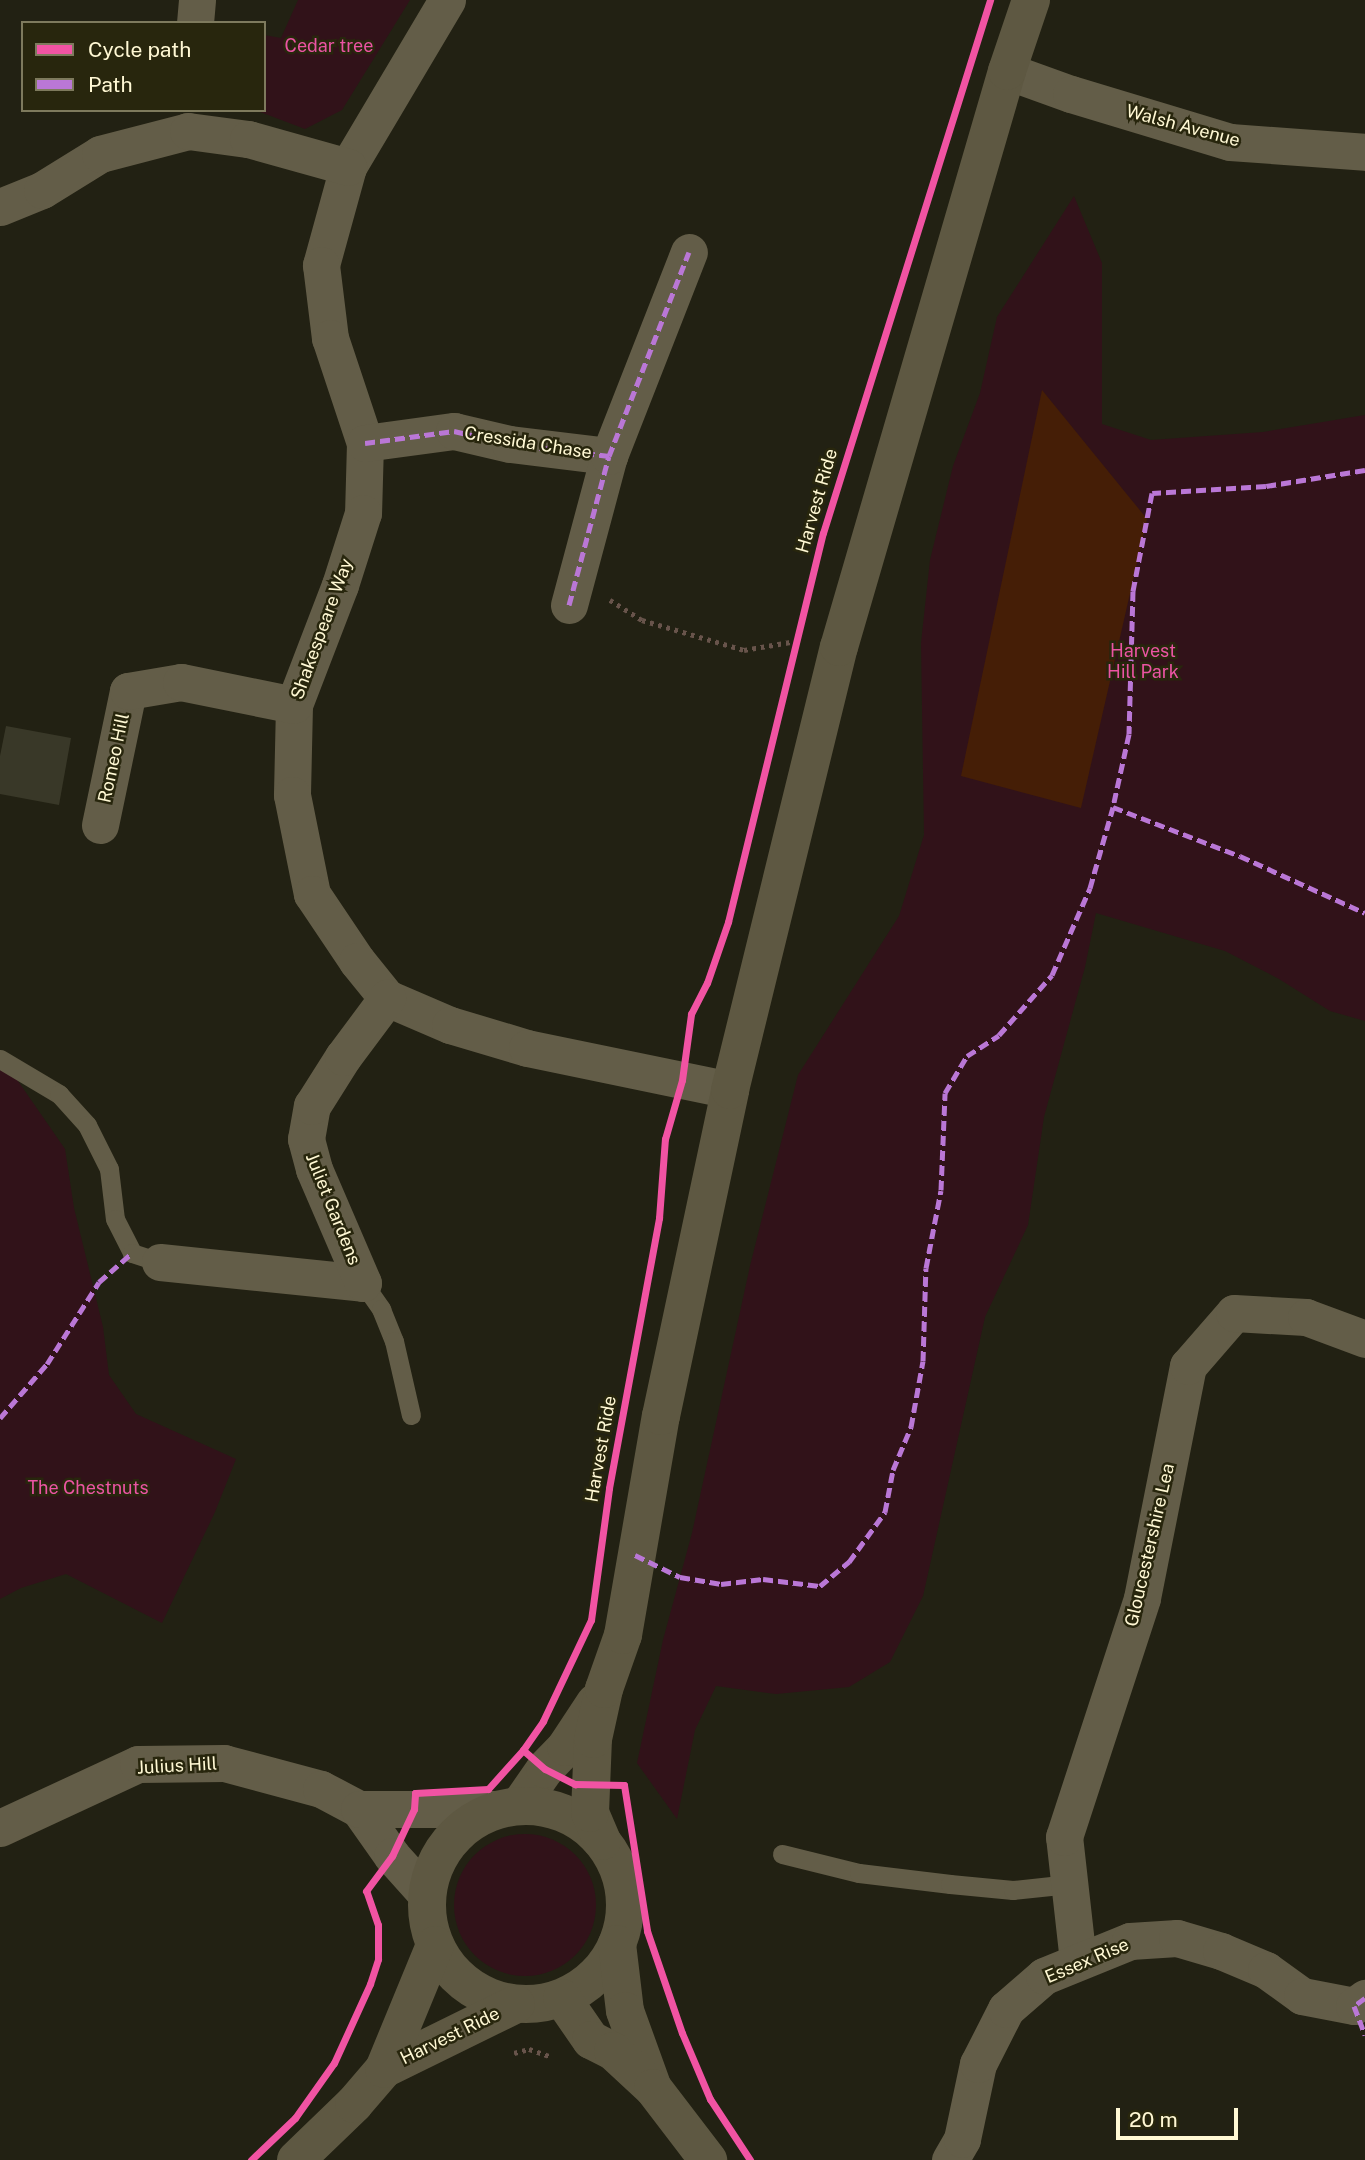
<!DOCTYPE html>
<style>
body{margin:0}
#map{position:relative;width:1365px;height:2160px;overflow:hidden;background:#222113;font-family:"Public Sans",sans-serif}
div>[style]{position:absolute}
.green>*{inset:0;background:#311219}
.round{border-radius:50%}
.water>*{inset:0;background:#451e06}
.building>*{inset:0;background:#393828}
.path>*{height:4.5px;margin-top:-2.25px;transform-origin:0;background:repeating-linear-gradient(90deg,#68544b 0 3.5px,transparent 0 8.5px)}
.lane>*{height:19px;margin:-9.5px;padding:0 9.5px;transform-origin:9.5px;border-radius:9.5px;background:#635d48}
.street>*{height:37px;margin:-18.5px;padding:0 18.5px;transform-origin:18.5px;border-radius:18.5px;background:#635d48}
.secondary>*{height:38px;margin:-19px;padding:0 19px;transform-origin:19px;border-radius:19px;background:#5e5842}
.secondary>.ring{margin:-19px;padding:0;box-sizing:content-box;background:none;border:38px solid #5e5842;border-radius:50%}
.quiet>*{height:5px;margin-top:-2.5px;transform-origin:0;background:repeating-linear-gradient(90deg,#ba77d6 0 10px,transparent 0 15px)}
.cycleway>*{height:7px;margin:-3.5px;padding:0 3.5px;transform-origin:3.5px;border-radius:3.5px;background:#f153a3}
span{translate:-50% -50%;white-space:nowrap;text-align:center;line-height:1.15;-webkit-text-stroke:5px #28260d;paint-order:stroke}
.park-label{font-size:18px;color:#eb54a3}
.street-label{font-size:18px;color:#fff8d4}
.legend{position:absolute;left:21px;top:21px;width:245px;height:91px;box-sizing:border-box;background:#28260d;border:2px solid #7e7a5d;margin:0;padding:9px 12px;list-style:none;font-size:21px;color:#fff8d4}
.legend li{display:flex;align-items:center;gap:14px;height:35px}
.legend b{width:35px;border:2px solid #7e7a5d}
.scale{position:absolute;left:1116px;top:2108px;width:122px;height:32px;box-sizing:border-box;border:4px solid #fff8d4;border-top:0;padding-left:9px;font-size:21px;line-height:24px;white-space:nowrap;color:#fff8d4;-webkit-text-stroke:5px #28260d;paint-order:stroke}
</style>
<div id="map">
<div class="green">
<i style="clip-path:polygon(298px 0,410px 0,342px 110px,305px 129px,255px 110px,264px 110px,264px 35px,281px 38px)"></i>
<i style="clip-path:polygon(1074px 196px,1102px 263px,1102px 424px,1151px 440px,1263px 432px,1365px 415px,1365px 1021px,1330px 1011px,1279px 979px,1225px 951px,1096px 913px,1085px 967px,1044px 1117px,1028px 1225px,985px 1317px,923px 1596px,890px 1662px,849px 1687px,776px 1694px,716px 1686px,695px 1730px,677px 1819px,637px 1763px,663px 1640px,692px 1533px,750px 1266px,798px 1075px,899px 916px,924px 835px,921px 643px,930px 560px,953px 466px,980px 393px,997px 317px)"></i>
<i style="clip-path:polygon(0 1055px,65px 1149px,74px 1208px,103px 1327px,109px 1375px,136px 1414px,236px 1459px,215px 1512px,162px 1623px,66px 1574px,21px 1588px,0 1599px)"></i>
<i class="round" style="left:454px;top:1834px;width:142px;height:142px"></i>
</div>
<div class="water">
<i style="clip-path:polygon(1042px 390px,1147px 519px,1081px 808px,961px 776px)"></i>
</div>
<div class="building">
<i style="clip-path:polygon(6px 726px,71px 738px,59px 805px,0 794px,0 756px)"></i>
</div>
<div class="path">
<i style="left:610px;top:600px;width:38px;rotate:32deg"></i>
<i style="left:642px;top:620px;width:106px;rotate:16.4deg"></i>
<i style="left:744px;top:650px;width:53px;rotate:-9.8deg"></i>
<i style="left:514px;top:2053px;width:16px;rotate:-15deg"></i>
<i style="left:529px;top:2049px;width:24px;rotate:19deg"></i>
</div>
<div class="lane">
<i style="left:0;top:1059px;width:69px;rotate:30.7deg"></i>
<i style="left:59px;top:1094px;width:42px;rotate:47.9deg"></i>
<i style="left:87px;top:1125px;width:49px;rotate:63.4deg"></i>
<i style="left:109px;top:1169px;width:50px;rotate:83.2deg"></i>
<i style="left:115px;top:1219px;width:38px;rotate:63deg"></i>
<i style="left:132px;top:1253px;width:29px;rotate:18deg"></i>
<i style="left:363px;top:1283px;width:32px;rotate:55deg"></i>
<i style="left:381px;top:1309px;width:35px;rotate:68deg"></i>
<i style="left:394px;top:1341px;width:76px;rotate:77.1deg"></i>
<i style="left:782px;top:1854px;width:79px;rotate:13.9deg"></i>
<i style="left:859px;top:1873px;width:92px;rotate:6.9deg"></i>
<i style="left:950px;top:1884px;width:63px;rotate:5.4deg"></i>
<i style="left:1013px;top:1890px;width:57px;rotate:-6deg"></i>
</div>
<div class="street">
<i style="left:447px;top:0;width:194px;rotate:120.7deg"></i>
<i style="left:348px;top:167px;width:102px;rotate:105.4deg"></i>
<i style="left:321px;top:265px;width:74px;rotate:83deg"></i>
<i style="left:330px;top:338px;width:111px;rotate:71.6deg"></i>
<i style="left:365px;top:443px;width:70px;rotate:91.6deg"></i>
<i style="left:363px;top:513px;width:76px;rotate:107.7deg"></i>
<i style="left:340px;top:585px;width:129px;rotate:111deg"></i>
<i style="left:294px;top:705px;width:90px;rotate:91.3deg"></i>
<i style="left:292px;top:795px;width:101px;rotate:78.6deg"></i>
<i style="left:312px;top:894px;width:81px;rotate:56.1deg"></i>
<i style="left:357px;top:961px;width:48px;rotate:51deg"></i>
<i style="left:387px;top:998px;width:69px;rotate:23.2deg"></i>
<i style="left:450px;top:1025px;width:80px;rotate:16.6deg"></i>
<i style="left:527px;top:1048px;width:207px;rotate:11.7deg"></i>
<i style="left:195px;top:23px;width:23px;rotate:-85deg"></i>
<i style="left:1007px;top:71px;width:68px;rotate:19.8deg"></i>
<i style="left:1071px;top:94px;width:166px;rotate:16.8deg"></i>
<i style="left:1230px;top:142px;width:135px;rotate:4.2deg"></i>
<i style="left:0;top:207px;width:45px;rotate:-22deg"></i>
<i style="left:42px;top:190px;width:68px;rotate:-31.8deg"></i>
<i style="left:100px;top:154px;width:91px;rotate:-14.6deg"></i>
<i style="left:188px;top:131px;width:61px;rotate:7.6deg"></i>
<i style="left:248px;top:139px;width:104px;rotate:15.6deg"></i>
<i style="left:365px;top:443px;width:90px;rotate:-7.7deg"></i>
<i style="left:454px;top:431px;width:57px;rotate:13.1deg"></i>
<i style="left:510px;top:444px;width:100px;rotate:6.9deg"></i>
<i style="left:569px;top:605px;width:154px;rotate:-75deg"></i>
<i style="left:609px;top:456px;width:219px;rotate:-68.6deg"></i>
<i style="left:100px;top:825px;width:137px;rotate:-78.2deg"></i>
<i style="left:128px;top:691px;width:54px;rotate:-9.6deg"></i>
<i style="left:181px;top:682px;width:115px;rotate:11.5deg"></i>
<i style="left:160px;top:1262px;width:204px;rotate:5.9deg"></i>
<i style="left:363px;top:1283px;width:124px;rotate:-113.3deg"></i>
<i style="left:314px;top:1169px;width:31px;rotate:-105deg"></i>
<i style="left:306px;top:1139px;width:34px;rotate:-80deg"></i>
<i style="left:312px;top:1106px;width:58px;rotate:-57.7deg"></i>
<i style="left:343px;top:1057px;width:74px;rotate:-53.3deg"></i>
<i style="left:359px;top:1809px;width:57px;rotate:54.9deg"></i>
<i style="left:392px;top:1856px;width:52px;rotate:48.1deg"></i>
<i style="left:0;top:1828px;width:152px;rotate:-24.9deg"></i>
<i style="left:138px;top:1764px;width:86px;rotate:-0.7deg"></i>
<i style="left:224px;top:1763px;width:100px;rotate:15deg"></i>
<i style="left:321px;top:1789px;width:43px;rotate:27.8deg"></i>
<i style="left:359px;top:1809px;width:139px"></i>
<i style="left:1078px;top:1961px;width:125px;rotate:-96.4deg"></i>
<i style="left:1064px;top:1837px;width:251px;rotate:-71.9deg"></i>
<i style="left:1142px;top:1598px;width:237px;rotate:-78.8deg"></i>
<i style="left:1188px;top:1366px;width:70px;rotate:-49deg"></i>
<i style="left:1234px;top:1313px;width:72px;rotate:3.2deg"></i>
<i style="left:1306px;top:1317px;width:63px;rotate:20.4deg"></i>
<i style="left:950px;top:2160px;width:24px;rotate:-60deg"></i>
<i style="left:962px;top:2139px;width:77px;rotate:-78deg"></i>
<i style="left:978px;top:2064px;width:62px;rotate:-63deg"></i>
<i style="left:1006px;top:2009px;width:50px;rotate:-41deg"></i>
<i style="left:1044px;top:1976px;width:93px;rotate:-22.1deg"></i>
<i style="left:1130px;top:1941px;width:47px;rotate:-3.7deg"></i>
<i style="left:1177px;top:1938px;width:46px;rotate:16.5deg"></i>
<i style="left:1221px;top:1951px;width:49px;rotate:22.9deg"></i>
<i style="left:1266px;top:1970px;width:44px;rotate:35.8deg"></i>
<i style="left:1302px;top:1996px;width:53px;rotate:10.9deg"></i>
<i style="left:1354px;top:2006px;width:14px;rotate:-36deg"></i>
</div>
<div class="secondary">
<i style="left:520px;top:1805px;width:44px;rotate:-55.2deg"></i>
<i style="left:545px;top:1769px;width:30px;rotate:-46deg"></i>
<i style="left:566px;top:1747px;width:53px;rotate:-56.6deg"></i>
<i class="ring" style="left:427px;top:1806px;width:160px;height:160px"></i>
<i style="left:602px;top:1841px;width:30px;rotate:-113deg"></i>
<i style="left:590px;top:1813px;width:74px;rotate:-87.7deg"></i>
<i style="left:593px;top:1739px;width:51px;rotate:-77.6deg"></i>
<i style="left:604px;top:1689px;width:57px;rotate:-70.6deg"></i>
<i style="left:623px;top:1635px;width:222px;rotate:-80.2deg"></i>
<i style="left:661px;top:1416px;width:333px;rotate:-78deg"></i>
<i style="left:730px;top:1090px;width:456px;rotate:-76.2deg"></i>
<i style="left:839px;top:647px;width:600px;rotate:-73.74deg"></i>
<i style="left:1007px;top:71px;width:75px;rotate:-71.3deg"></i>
<i style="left:617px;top:1944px;width:67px;rotate:83.2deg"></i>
<i style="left:625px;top:2011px;width:77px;rotate:70.1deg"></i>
<i style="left:562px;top:1998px;width:51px;rotate:55.4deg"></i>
<i style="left:591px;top:2040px;width:25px;rotate:27deg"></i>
<i style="left:613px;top:2051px;width:54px;rotate:42.8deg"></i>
<i style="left:653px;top:2088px;width:91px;rotate:52.6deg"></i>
<i style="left:384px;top:2069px;width:147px;rotate:-26.2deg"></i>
<i style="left:296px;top:2160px;width:81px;rotate:-44deg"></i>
<i style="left:354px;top:2104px;width:46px;rotate:-49.4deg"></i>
<i style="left:384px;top:2069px;width:134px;rotate:-67.6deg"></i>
</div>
<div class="quiet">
<i style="left:365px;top:443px;width:90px;rotate:-7.7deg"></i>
<i style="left:454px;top:431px;width:57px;rotate:13.1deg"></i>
<i style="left:510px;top:444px;width:100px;rotate:6.9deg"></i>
<i style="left:1365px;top:470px;width:100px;rotate:170.8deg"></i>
<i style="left:1266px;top:486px;width:114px;rotate:176.5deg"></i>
<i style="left:1152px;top:493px;width:100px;rotate:101deg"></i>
<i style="left:1133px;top:591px;width:143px;rotate:91.6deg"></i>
<i style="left:1129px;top:734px;width:75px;rotate:102.4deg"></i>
<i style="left:1113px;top:807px;width:136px;rotate:21.1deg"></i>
<i style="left:1240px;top:856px;width:137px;rotate:24.5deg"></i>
<i style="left:569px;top:605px;width:154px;rotate:-75deg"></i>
<i style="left:609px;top:456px;width:219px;rotate:-68.6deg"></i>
<i style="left:0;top:1418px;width:72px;rotate:-49deg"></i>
<i style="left:47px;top:1364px;width:97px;rotate:-57.6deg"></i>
<i style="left:99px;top:1282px;width:44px;rotate:-41.3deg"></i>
<i style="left:635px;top:1555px;width:50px;rotate:26.1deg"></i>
<i style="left:680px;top:1577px;width:42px;rotate:9.7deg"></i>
<i style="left:721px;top:1584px;width:42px;rotate:-6.8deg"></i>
<i style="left:763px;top:1579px;width:57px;rotate:7deg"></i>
<i style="left:820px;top:1586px;width:38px;rotate:-40deg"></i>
<i style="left:849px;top:1562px;width:62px;rotate:-54.2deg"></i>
<i style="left:885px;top:1512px;width:43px;rotate:-79.2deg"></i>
<i style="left:893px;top:1470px;width:47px;rotate:-67.3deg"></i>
<i style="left:911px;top:1427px;width:67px;rotate:-79.7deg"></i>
<i style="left:923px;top:1361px;width:93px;rotate:-88.2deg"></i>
<i style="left:926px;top:1268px;width:79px;rotate:-79.1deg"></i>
<i style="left:941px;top:1190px;width:97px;rotate:-87.6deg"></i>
<i style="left:945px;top:1093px;width:43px;rotate:-59.3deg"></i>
<i style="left:967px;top:1056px;width:38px;rotate:-33deg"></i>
<i style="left:999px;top:1035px;width:80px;rotate:-48.5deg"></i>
<i style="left:1052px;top:975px;width:95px;rotate:-66.4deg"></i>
<i style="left:1090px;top:888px;width:84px;rotate:-74.1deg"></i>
<i style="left:1365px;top:1998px;width:14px;rotate:144deg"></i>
<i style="left:1354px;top:2006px;width:31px;rotate:69deg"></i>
</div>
<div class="cycleway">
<i style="left:523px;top:1750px;width:29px;rotate:41deg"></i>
<i style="left:545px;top:1769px;width:34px;rotate:27deg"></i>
<i style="left:575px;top:1784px;width:49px;rotate:1.2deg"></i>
<i style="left:624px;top:1785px;width:148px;rotate:81deg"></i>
<i style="left:647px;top:1931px;width:108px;rotate:71.1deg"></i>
<i style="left:682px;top:2033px;width:72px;rotate:67deg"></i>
<i style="left:710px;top:2099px;width:73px;rotate:56.7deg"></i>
<i style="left:251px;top:2160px;width:61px;rotate:-43.7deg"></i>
<i style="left:295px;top:2118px;width:67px;rotate:-54.7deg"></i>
<i style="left:334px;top:2063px;width:87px;rotate:-65.5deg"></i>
<i style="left:370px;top:1984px;width:26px;rotate:-72deg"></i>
<i style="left:378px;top:1959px;width:34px;rotate:-90deg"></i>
<i style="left:378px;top:1925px;width:36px;rotate:-109deg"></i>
<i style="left:366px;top:1891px;width:44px;rotate:-53.4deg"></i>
<i style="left:392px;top:1856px;width:52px;rotate:-64.9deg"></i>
<i style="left:414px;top:1809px;width:16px;rotate:-86deg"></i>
<i style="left:415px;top:1793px;width:73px;rotate:-3.1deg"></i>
<i style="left:488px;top:1789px;width:52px;rotate:-48.1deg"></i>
<i style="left:523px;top:1750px;width:35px;rotate:-55deg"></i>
<i style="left:543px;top:1721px;width:112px;rotate:-64.6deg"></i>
<i style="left:591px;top:1620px;width:133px;rotate:-82.2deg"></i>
<i style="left:609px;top:1488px;width:275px;rotate:-79.5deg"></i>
<i style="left:659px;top:1218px;width:79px;rotate:-85.7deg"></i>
<i style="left:665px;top:1139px;width:61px;rotate:-73.9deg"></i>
<i style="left:682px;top:1080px;width:67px;rotate:-82.2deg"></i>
<i style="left:691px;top:1014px;width:35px;rotate:-63deg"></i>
<i style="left:707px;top:983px;width:65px;rotate:-71deg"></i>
<i style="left:728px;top:922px;width:400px;rotate:-76.3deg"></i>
<i style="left:823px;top:533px;width:559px;rotate:-72.6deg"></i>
</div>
<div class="park-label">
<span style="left:329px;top:46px">Cedar tree</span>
<span style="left:1143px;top:662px">Harvest<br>Hill Park</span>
<span style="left:88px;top:1488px">The Chestnuts</span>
</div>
<div class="street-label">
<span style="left:1183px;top:126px;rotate:15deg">Walsh Avenue</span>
<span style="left:528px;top:443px;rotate:9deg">Cressida Chase</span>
<span style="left:817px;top:501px;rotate:-74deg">Harvest Ride</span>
<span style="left:322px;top:629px;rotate:-70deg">Shakespeare Way</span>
<span style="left:114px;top:758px;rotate:-78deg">Romeo Hill</span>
<span style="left:333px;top:1209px;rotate:68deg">Juliet Gardens</span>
<span style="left:601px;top:1449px;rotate:-80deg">Harvest Ride</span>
<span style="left:1150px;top:1545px;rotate:-77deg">Gloucestershire Lea</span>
<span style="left:177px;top:1766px;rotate:-3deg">Julius Hill</span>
<span style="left:1087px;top:1961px;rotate:-23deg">Essex Rise</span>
<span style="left:450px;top:2036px;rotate:-26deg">Harvest Ride</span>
</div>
<ul class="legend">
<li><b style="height:9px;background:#f153a3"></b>Cycle path</li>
<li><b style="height:9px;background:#ba77d6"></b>Path</li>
</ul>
<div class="scale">20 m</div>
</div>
